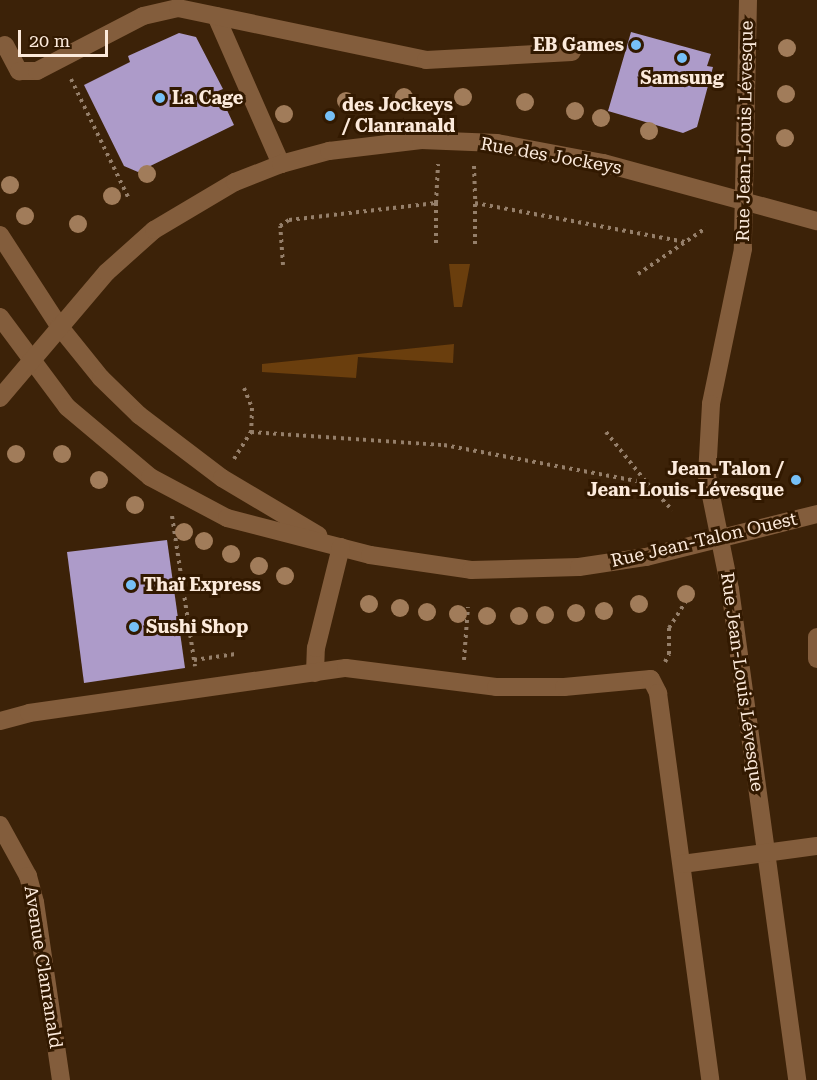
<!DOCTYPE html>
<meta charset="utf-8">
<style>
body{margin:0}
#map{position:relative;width:817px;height:1080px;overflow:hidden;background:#3c2208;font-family:"Roboto Serif",serif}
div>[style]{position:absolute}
.green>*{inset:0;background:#6a3e0d}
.building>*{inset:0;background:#ad9bc9}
.path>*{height:4px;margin-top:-2px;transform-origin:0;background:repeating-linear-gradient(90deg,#957f6a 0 3px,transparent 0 7.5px)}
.minor>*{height:18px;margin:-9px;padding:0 9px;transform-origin:9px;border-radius:9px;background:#835d3c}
.trees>*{width:18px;height:18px;margin:-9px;border-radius:50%;background:#a17c5a}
.dots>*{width:16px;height:16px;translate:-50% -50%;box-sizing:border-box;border:3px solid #321900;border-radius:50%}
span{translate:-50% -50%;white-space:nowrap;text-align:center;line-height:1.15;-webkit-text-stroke:6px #321900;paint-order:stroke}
.poi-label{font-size:18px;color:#fceadb;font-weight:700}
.right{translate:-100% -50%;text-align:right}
.left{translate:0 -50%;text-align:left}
.street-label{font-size:18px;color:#fceadb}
.scale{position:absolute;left:18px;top:30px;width:90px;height:27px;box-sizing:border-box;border:3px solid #fceadb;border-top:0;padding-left:8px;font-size:18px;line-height:21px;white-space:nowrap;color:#fceadb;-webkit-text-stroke:4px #321900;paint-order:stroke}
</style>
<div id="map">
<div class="green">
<i style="clip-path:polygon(449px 264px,470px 264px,462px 307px,454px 307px)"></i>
<i style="clip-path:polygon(454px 344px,453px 363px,358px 357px,356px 378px,262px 372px,262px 364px)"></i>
</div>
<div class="building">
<i style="clip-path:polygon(631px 32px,711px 54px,707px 66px,713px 67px,697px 127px,683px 133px,608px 111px)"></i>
<i style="clip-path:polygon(179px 33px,196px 37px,223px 89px,218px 91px,234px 125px,138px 172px,124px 166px,84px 85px,130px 62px,128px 56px)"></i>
<i style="clip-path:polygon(167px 540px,185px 668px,84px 683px,67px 552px)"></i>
</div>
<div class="path">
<i style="left:71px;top:79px;width:131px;rotate:64.2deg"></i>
<i style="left:474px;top:166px;width:37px;rotate:88deg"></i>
<i style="left:475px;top:203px;width:214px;rotate:10.5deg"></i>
<i style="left:436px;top:203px;width:41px;rotate:90deg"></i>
<i style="left:475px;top:244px;width:41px;rotate:-90deg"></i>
<i style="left:283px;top:265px;width:39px;rotate:-94deg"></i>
<i style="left:280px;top:226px;width:11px;rotate:-34deg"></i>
<i style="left:289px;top:220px;width:148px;rotate:-6.6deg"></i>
<i style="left:436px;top:203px;width:39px;rotate:-87deg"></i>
<i style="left:638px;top:274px;width:82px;rotate:-34.1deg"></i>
<i style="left:244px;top:388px;width:22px;rotate:68deg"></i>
<i style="left:252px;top:408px;width:24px;rotate:92deg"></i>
<i style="left:251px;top:432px;width:193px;rotate:3.9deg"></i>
<i style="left:444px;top:445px;width:207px;rotate:10.6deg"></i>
<i style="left:647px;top:483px;width:37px;rotate:47deg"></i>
<i style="left:606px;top:432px;width:65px;rotate:51.2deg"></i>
<i style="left:234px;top:459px;width:32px;rotate:-58deg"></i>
<i style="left:172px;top:516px;width:152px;rotate:81.3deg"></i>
<i style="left:194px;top:660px;width:42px;rotate:-8.1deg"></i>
<i style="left:464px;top:660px;width:53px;rotate:-85.7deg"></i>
<i style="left:665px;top:662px;width:9px;rotate:-63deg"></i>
<i style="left:669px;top:654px;width:26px;rotate:-90deg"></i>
<i style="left:669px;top:628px;width:45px;rotate:-57.7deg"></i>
</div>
<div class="minor">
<i style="left:748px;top:0;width:249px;rotate:91.2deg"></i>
<i style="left:743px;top:249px;width:158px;rotate:101.7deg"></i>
<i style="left:711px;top:404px;width:72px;rotate:93.2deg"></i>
<i style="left:707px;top:476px;width:115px;rotate:78.5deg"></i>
<i style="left:730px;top:589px;width:496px;rotate:82.2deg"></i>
<i style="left:216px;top:16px;width:162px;rotate:66.3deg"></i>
<i style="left:5px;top:45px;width:30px;rotate:62deg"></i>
<i style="left:19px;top:71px;width:18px"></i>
<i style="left:37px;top:71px;width:119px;rotate:-27.4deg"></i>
<i style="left:143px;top:16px;width:36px;rotate:-13deg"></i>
<i style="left:178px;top:8px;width:253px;rotate:11.8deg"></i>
<i style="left:426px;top:60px;width:146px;rotate:-3.1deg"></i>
<i style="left:0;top:235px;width:108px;rotate:57deg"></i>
<i style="left:59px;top:326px;width:67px;rotate:51.1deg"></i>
<i style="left:101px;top:378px;width:53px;rotate:44.2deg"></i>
<i style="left:139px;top:415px;width:104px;rotate:37.2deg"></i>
<i style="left:222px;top:478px;width:112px;rotate:30.7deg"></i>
<i style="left:0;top:317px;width:112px;rotate:53.3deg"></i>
<i style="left:67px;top:407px;width:109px;rotate:40.1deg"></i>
<i style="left:150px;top:477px;width:87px;rotate:28deg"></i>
<i style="left:227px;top:518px;width:148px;rotate:14.5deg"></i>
<i style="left:370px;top:555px;width:102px;rotate:8.4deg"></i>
<i style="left:471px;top:570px;width:108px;rotate:-1.6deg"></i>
<i style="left:579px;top:567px;width:68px;rotate:-8.5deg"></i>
<i style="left:646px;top:557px;width:176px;rotate:-14.1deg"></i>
<i style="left:0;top:398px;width:165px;rotate:-49.7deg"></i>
<i style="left:107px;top:272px;width:63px;rotate:-41.8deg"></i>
<i style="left:154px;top:230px;width:94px;rotate:-30.7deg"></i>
<i style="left:235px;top:182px;width:49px;rotate:-21.4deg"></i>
<i style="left:281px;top:164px;width:50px;rotate:-15.2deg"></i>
<i style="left:329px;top:151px;width:93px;rotate:-6.8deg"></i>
<i style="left:421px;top:140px;width:76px;rotate:2.3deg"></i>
<i style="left:497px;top:143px;width:108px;rotate:10.7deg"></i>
<i style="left:603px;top:163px;width:222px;rotate:15.2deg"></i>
<i style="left:817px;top:637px;width:22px;rotate:90deg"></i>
<i style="left:315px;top:673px;width:25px;rotate:-88deg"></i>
<i style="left:316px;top:648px;width:104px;rotate:-76.1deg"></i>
<i style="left:0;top:721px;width:30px;rotate:-15deg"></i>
<i style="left:29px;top:713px;width:320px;rotate:-8.1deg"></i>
<i style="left:346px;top:668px;width:151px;rotate:7.2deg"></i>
<i style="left:496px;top:687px;width:68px"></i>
<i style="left:564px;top:687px;width:87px;rotate:-5.3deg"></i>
<i style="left:651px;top:679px;width:16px;rotate:63deg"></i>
<i style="left:658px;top:693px;width:390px;rotate:82.3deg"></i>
<i style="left:0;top:825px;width:58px;rotate:61.2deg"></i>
<i style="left:28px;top:876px;width:27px;rotate:75deg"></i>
<i style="left:35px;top:902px;width:180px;rotate:81.7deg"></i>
<i style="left:682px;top:864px;width:136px;rotate:-7.6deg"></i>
</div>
<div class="trees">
<i style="left:787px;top:48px"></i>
<i style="left:786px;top:94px"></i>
<i style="left:404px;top:97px"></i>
<i style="left:463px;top:97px"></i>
<i style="left:346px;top:101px"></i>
<i style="left:525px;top:102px"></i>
<i style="left:575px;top:111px"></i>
<i style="left:284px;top:114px"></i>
<i style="left:601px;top:118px"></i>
<i style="left:649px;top:131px"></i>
<i style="left:785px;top:138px"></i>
<i style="left:147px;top:174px"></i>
<i style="left:10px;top:185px"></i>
<i style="left:112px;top:196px"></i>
<i style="left:25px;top:216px"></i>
<i style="left:78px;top:224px"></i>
<i style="left:16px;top:454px"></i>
<i style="left:62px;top:454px"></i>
<i style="left:99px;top:480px"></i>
<i style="left:135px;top:505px"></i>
<i style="left:184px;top:532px"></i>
<i style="left:204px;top:541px"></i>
<i style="left:231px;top:554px"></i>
<i style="left:259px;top:566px"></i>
<i style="left:285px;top:576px"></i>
<i style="left:686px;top:594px"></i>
<i style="left:369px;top:604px"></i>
<i style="left:639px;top:604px"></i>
<i style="left:400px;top:608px"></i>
<i style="left:604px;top:611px"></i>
<i style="left:427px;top:612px"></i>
<i style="left:576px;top:613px"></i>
<i style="left:458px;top:614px"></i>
<i style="left:545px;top:615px"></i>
<i style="left:487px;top:616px"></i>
<i style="left:519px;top:616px"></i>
</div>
<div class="dots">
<i style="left:636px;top:45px;background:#76c0f7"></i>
<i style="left:682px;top:58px;background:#76c0f7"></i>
<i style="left:160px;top:98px;background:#76c0f7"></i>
<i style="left:330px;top:116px;background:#76c0f7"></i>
<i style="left:796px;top:480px;background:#76c0f7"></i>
<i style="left:131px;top:585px;background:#76c0f7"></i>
<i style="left:134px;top:627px;background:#76c0f7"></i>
</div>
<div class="poi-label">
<span class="right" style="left:624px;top:45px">EB Games</span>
<span style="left:682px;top:78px">Samsung</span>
<span class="left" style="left:172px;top:98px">La Cage</span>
<span class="left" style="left:342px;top:116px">des Jockeys<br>/ Clanranald</span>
<span class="right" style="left:784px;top:480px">Jean-Talon /<br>Jean-Louis-Lévesque</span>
<span class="left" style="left:143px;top:585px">Thaï Express</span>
<span class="left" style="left:146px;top:627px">Sushi Shop</span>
</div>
<div class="street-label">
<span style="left:745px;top:131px;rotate:-89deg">Rue Jean-Louis Lévesque</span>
<span style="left:551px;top:156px;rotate:10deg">Rue des Jockeys</span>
<span style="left:704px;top:540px;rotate:-13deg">Rue Jean-Talon Ouest</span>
<span style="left:742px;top:682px;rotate:82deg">Rue Jean-Louis Lévesque</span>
<span style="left:43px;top:967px;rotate:81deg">Avenue Clanranald</span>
</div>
<div class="scale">20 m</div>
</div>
